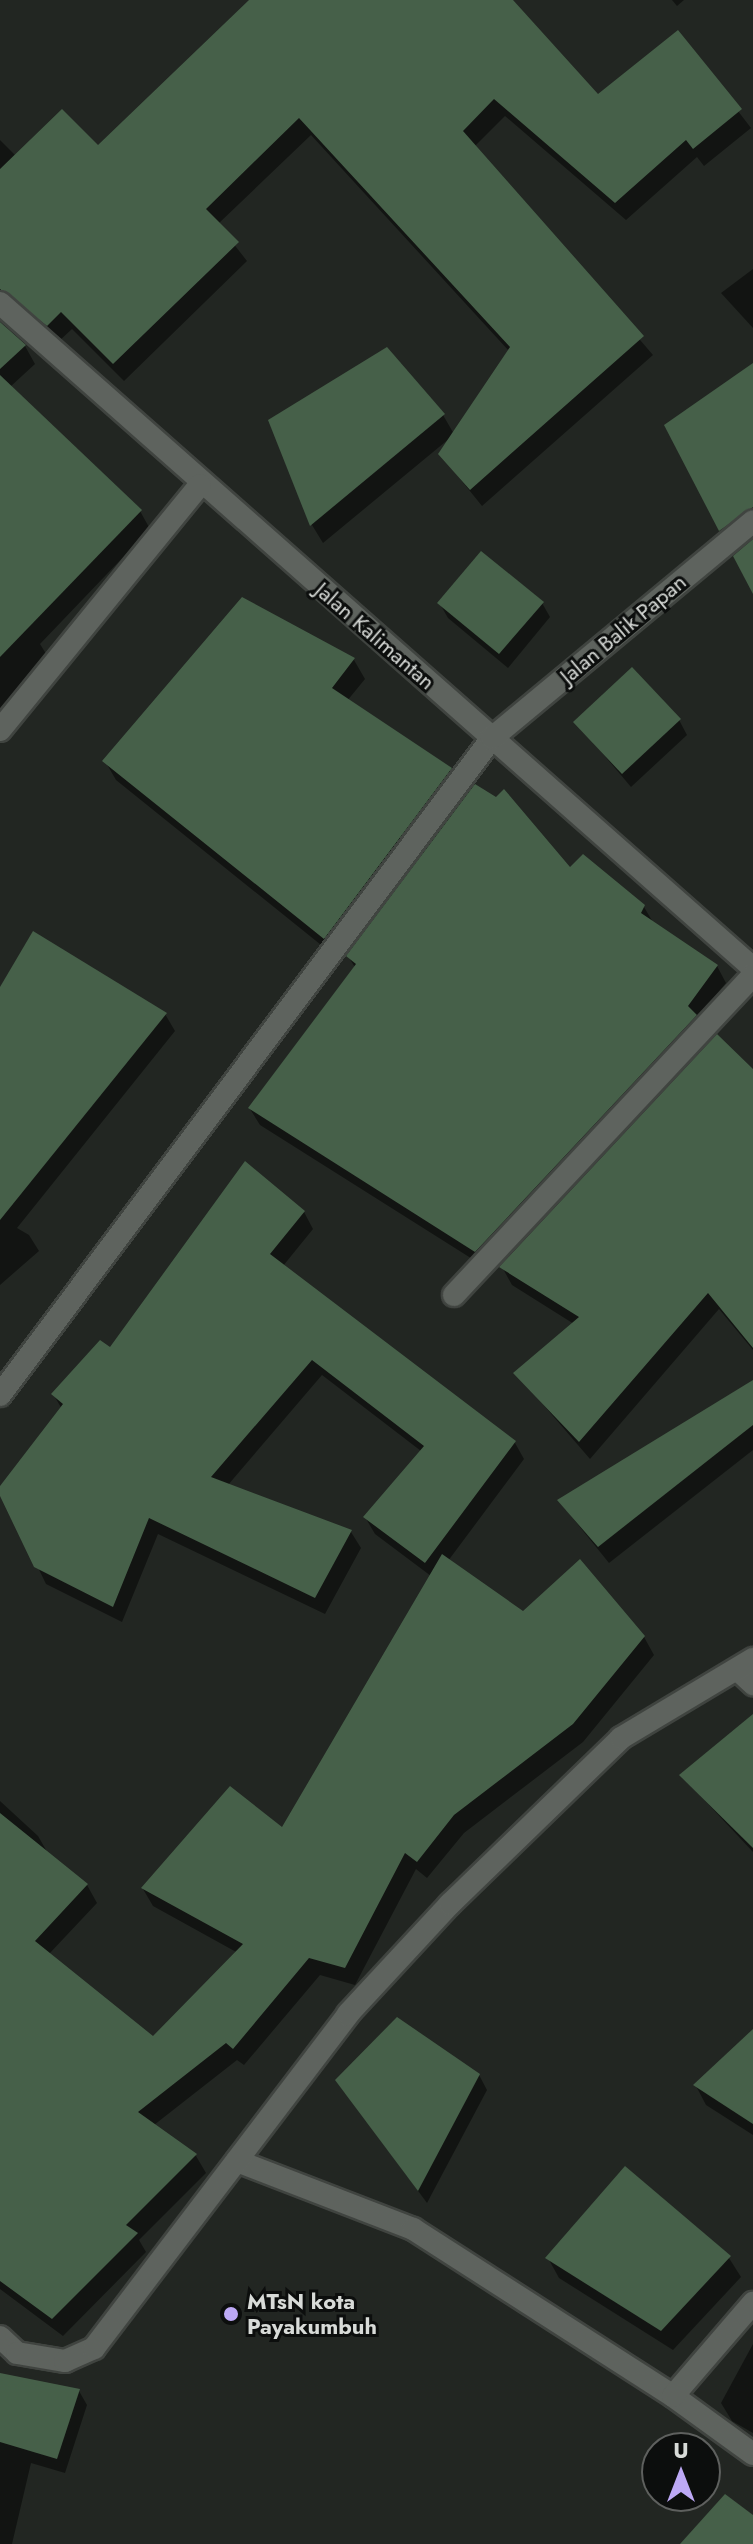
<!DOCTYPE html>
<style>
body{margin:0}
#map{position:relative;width:753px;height:2544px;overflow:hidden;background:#222622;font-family:Jost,sans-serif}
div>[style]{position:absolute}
.shadow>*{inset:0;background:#0007}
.building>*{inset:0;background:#466049}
.roads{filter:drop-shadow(2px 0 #404440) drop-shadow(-2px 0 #404440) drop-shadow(0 2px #404440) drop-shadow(0 -2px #404440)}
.minor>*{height:22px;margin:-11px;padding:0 11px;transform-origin:11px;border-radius:11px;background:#5e635e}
.dots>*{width:22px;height:22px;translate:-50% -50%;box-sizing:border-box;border:4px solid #0c0e0d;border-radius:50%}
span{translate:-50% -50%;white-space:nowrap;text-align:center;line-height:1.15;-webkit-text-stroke:6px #0c0e0d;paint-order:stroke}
.street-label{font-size:22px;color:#d8dbd8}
.poi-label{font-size:22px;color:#d8dbd8;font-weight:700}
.left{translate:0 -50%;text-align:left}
.north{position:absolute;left:641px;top:2432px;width:80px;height:80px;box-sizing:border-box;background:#0c0e0d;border:2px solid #5e605e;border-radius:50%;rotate:0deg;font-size:22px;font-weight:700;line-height:32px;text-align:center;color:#d8dbd8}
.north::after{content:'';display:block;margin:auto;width:28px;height:36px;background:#bda9f5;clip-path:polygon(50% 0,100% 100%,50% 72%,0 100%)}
</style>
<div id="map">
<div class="shadow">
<i style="clip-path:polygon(253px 0,510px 0,598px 97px,678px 33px,751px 128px,704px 166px,697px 157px,626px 220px,505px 116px,474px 147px,653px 355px,482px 506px,440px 454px,450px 438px,323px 543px,312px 525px,271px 421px,443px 415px,454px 434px,509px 351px,311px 135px,218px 224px,247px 261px,124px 381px,72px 329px,58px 342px,0 312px,0 140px,16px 156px,98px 148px)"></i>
<i style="clip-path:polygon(672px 0,684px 0,677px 6px)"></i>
<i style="clip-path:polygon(753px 269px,753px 328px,721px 293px)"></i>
<i style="clip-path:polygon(0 324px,25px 346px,35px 364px,10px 387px,140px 511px,150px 529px,40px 644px,48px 657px,0 715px)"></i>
<i style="clip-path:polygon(542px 603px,550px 617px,508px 668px,448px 618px,440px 604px)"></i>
<i style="clip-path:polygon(354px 660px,365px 679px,347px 701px,451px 769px,462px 789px,336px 957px,116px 780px,105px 761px)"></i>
<i style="clip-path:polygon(679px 720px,687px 735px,631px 787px,576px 722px)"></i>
<i style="clip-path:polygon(570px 870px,644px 907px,654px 924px,717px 966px,726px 983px,485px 1267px,260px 1125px,250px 1109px,356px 969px,348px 956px)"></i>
<i style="clip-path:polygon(0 991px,165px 1014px,175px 1031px,17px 1228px,29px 1235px,39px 1251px,0 1285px)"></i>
<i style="clip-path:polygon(753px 1071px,753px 1350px,719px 1309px,590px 1459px,516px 1373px,574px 1324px,512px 1285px,502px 1267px)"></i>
<i style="clip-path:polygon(304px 1212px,313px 1229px,283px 1266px,515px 1443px,524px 1459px,448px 1561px,524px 1614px,644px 1637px,654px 1655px,583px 1742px,464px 1833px,427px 1878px,416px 1869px,355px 1985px,320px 1975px,244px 2065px,237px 2060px,154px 2125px,196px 2156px,206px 2173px,139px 2240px,146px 2252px,63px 2336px,0 2289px,0 1801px,38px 1836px,49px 1855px,87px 1885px,97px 1903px,49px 1954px,154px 2038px,238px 1953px,153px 1906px,143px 1889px,282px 1830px,431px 1576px,375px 1534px,365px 1517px,421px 1451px,322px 1375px,228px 1485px,351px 1532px,361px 1548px,325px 1614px,158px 1534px,122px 1622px,46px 1584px,0 1489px,62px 1409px,53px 1394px)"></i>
<i style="clip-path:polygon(753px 1382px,753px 1450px,609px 1563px,559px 1501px)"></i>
<i style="clip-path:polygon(753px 1743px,753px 1852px,681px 1775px)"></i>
<i style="clip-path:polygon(753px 2031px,753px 2135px,706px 2105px,696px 2086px)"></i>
<i style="clip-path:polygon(479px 2075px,487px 2090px,427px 2203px,337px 2081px)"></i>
<i style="clip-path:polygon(625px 2169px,729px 2258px,741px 2277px,673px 2350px,559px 2278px,548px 2258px)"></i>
<i style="clip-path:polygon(753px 2344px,753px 2433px,732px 2421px,721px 2403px)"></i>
<i style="clip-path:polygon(0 2375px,79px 2391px,87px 2405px,65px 2473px,31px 2463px,12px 2544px,0 2544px)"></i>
</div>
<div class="building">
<i style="clip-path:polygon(249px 0,513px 0,598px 94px,678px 30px,742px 109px,693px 149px,686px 140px,615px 203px,494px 99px,463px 131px,644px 336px,470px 490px,438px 454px,510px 347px,299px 118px,206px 209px,239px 242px,113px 364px,61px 312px,47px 326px,0 289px,0 169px,62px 109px,98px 145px)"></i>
<i style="clip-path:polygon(0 322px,26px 345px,0 369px)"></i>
<i style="clip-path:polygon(387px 347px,445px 414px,310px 526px,268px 420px)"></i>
<i style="clip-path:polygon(753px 363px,753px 507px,719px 531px,664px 425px)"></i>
<i style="clip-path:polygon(0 375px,142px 510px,0 657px)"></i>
<i style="clip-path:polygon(753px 539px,753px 594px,733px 556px)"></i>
<i style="clip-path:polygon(481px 551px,544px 602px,499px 654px,437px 603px)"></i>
<i style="clip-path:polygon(242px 597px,355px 658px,332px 688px,452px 768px,324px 939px,102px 761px)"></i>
<i style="clip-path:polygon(632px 667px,681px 719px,622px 774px,573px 722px)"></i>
<i style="clip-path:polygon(475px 784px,496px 797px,504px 789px,570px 867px,583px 854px,645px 905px,641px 913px,718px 965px,688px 1006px,697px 1015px,475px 1252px,248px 1108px,356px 964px,346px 956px)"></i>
<i style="clip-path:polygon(33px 931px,167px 1013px,0 1220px,0 987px)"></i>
<i style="clip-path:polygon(717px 1034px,753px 1069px,753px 1348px,708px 1293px,579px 1442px,513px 1373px,579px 1317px,499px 1267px)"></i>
<i style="clip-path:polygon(245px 1161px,305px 1211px,270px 1254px,516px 1441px,425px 1563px,363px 1517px,424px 1446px,312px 1360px,211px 1477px,352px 1530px,315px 1598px,149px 1518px,113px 1607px,34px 1567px,0 1496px,0 1486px,63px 1404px,51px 1394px,100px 1340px,110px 1347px)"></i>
<i style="clip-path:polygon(753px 1380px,753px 1425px,598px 1547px,557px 1500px)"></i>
<i style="clip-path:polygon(442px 1554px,523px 1611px,580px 1559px,645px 1636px,573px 1724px,454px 1815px,417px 1862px,405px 1853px,345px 1968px,309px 1958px,233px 2049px,226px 2043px,138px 2112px,197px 2154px,126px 2225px,138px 2233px,52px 2319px,0 2281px,0 1813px,88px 1884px,35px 1941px,153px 2036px,243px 1944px,141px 1888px,230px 1786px,282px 1827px)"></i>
<i style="clip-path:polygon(753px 1714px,753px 1848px,679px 1775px)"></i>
<i style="clip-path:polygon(397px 2017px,480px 2074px,418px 2191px,335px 2080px)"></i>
<i style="clip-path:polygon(753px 2029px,753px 2124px,693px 2085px)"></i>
<i style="clip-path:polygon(625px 2166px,731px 2256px,661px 2331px,545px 2258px)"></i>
<i style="clip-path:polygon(0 2373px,80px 2389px,57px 2459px,0 2442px)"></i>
<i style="clip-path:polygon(725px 2494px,753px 2515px,753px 2544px,680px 2544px)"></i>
</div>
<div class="roads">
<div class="minor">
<i style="left:0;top:303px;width:1005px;rotate:41.45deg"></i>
<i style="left:0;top:730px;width:316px;rotate:-50.8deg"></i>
<i style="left:454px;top:1295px;width:437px;rotate:-46.9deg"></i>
<i style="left:0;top:1395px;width:821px;rotate:-53.17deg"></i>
<i style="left:492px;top:738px;width:339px;rotate:-39.7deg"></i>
<i style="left:738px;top:1670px;width:21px;rotate:43deg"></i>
<i style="left:237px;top:2161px;width:189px;rotate:21.1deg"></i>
<i style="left:413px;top:2229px;width:309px;rotate:32.7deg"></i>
<i style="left:673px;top:2396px;width:99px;rotate:35.9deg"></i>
<i style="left:0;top:2337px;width:23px;rotate:43deg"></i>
<i style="left:17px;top:2353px;width:49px;rotate:9.5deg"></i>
<i style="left:65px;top:2361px;width:32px;rotate:-24deg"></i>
<i style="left:94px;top:2348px;width:420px;rotate:-52.7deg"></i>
<i style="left:348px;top:2014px;width:150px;rotate:-47.2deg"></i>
<i style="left:450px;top:1904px;width:238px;rotate:-44.1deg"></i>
<i style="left:621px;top:1738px;width:154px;rotate:-30.9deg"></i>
<i style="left:673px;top:2396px;width:123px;rotate:-49.3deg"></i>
</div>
</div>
<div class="dots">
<i style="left:231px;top:2314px;background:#bda9f5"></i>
</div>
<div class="street-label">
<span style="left:623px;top:629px;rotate:-40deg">Jalan Balik Papan</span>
<span style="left:375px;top:636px;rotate:41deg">Jalan Kalimantan</span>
</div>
<div class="poi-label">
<span class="left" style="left:247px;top:2314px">MTsN kota<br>Payakumbuh</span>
</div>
<div class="north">U</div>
</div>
